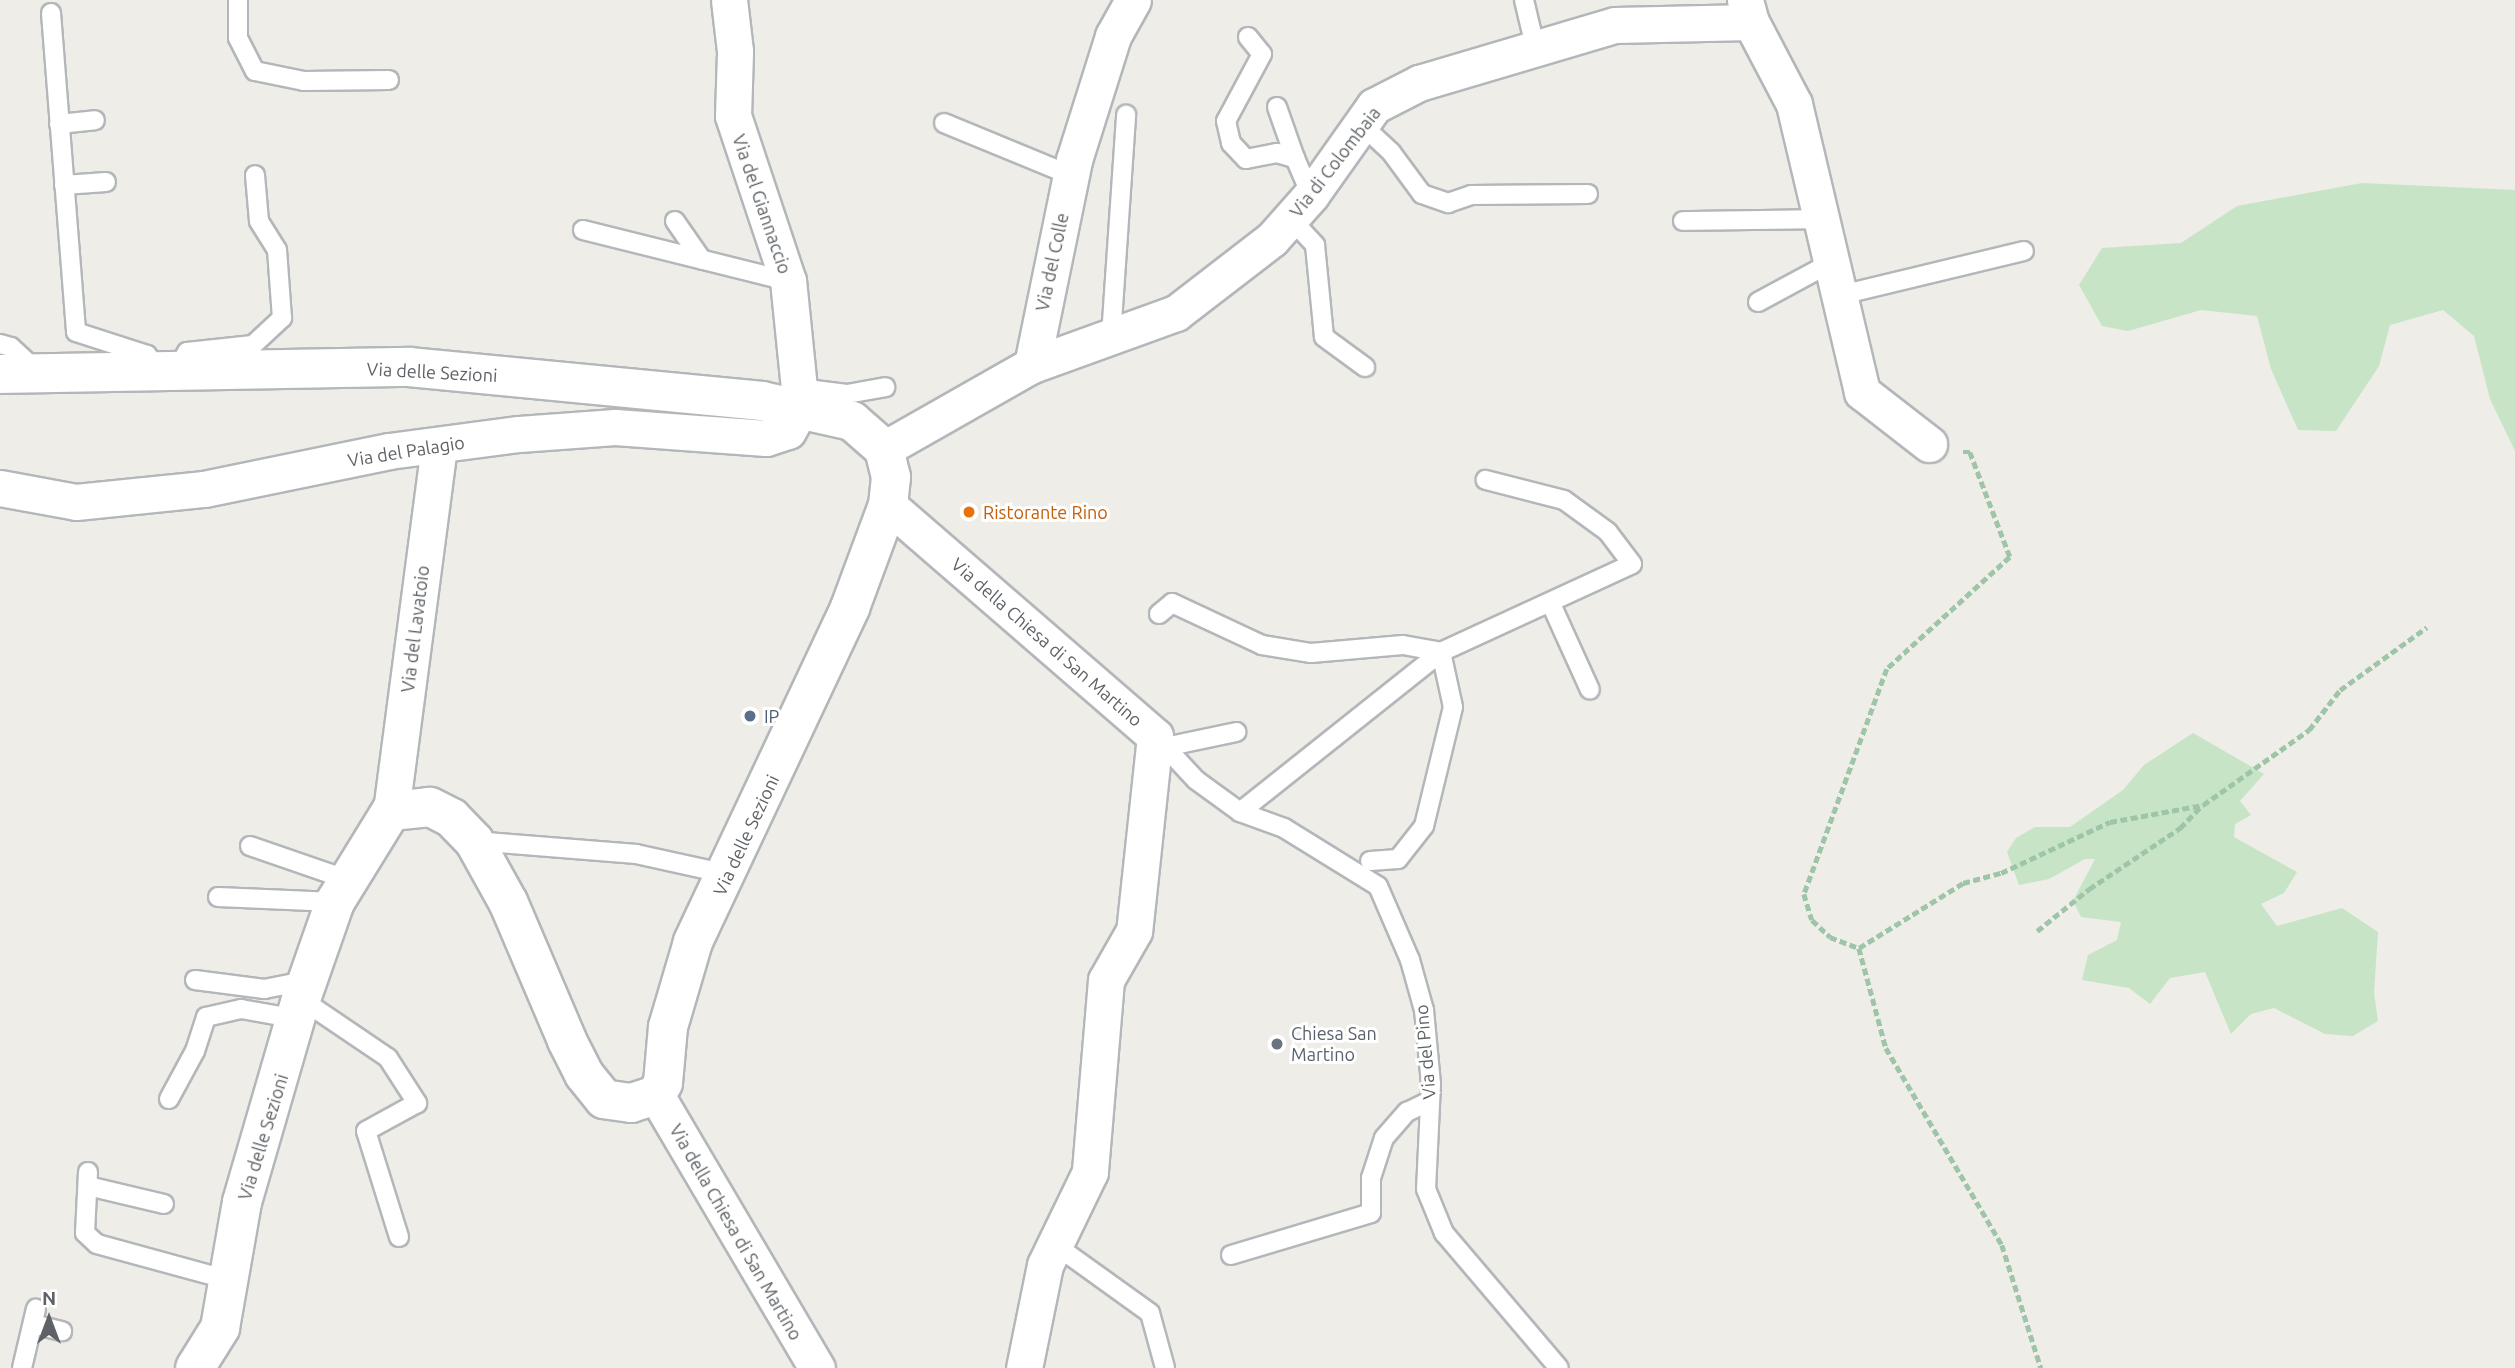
<!DOCTYPE html>
<style>
body{margin:0}
#map{position:relative;width:2515px;height:1368px;overflow:hidden;background:#efede7;font-family:Ubuntu,sans-serif}
div>[style]{position:absolute}
.green>*{inset:0;background:#c7e4c6}
.path>*{height:4.5px;margin-top:-2.25px;transform-origin:0;background:repeating-linear-gradient(90deg,#9fc5a9 0 7px,transparent 0 10.5px)}
.roads{filter:drop-shadow(2px 0 #b4b7ba) drop-shadow(-2px 0 #b4b7ba) drop-shadow(0 2px #b4b7ba) drop-shadow(0 -2px #b4b7ba)}
.lane>*{height:18px;margin:-9px;padding:0 9px;transform-origin:9px;border-radius:9px;background:#fff}
.street>*{height:35px;margin:-17.5px;padding:0 17.5px;transform-origin:17.5px;border-radius:17.5px;background:#fff}
.secondary>*{height:38px;margin:-19px;padding:0 19px;transform-origin:19px;border-radius:19px;background:#fff}
.dots>*{width:19px;height:19px;translate:-50% -50%;box-sizing:border-box;border:4px solid #fff;border-radius:50%}
span{translate:-50% -50%;white-space:nowrap;text-align:center;line-height:1.15;-webkit-text-stroke:6px #fff;paint-order:stroke}
.street-label{font-size:18px;color:#5e6266}
.food-label{font-size:18px;color:#c56008}
.left{translate:0 -50%;text-align:left}
.service-label{font-size:18px;color:#4e5e75}
.worship-label{font-size:18px;color:#5b616d}
.north{position:absolute;left:14px;top:1284px;width:70px;height:70px;-webkit-text-stroke:5px #fff;paint-order:stroke;rotate:0deg;font-size:19px;font-weight:700;line-height:28px;text-align:center;color:#5e6266}
.north::after{content:'';display:block;margin:auto;width:24px;height:32px;background:#5e6266;clip-path:polygon(50% 0,100% 100%,50% 72%,0 100%)}
</style>
<div id="map">
<div class="green">
<i style="clip-path:polygon(2362px 183px,2515px 190px,2515px 451px,2490px 399px,2474px 336px,2443px 310px,2390px 325px,2379px 366px,2336px 431px,2298px 430px,2271px 369px,2257px 316px,2201px 310px,2128px 331px,2102px 326px,2079px 285px,2102px 248px,2181px 243px,2237px 206px)"></i>
<i style="clip-path:polygon(2193px 733px,2264px 774px,2240px 801px,2251px 815px,2235px 824px,2234px 837px,2297px 872px,2284px 893px,2261px 904px,2277px 926px,2342px 908px,2378px 932px,2374px 993px,2378px 1021px,2353px 1036px,2325px 1034px,2274px 1008px,2251px 1014px,2231px 1034px,2205px 972px,2170px 978px,2150px 1004px,2129px 988px,2082px 980px,2088px 955px,2117px 940px,2121px 922px,2081px 917px,2073px 901px,2095px 859px,2085px 859px,2049px 879px,2019px 885px,2007px 852px,2016px 838px,2035px 827px,2070px 827px,2123px 790px,2144px 765px)"></i>
</div>
<div class="path">
<i style="left:1963px;top:452px;width:7px"></i>
<i style="left:1970px;top:452px;width:112px;rotate:69.1deg"></i>
<i style="left:2010px;top:557px;width:166px;rotate:137.7deg"></i>
<i style="left:1887px;top:669px;width:240px;rotate:110.2deg"></i>
<i style="left:1804px;top:894px;width:27px;rotate:73deg"></i>
<i style="left:1812px;top:920px;width:25px;rotate:43deg"></i>
<i style="left:1830px;top:937px;width:31px;rotate:21deg"></i>
<i style="left:1859px;top:948px;width:104px;rotate:74.9deg"></i>
<i style="left:1886px;top:1048px;width:229px;rotate:59.5deg"></i>
<i style="left:2002px;top:1245px;width:129px;rotate:72.4deg"></i>
<i style="left:2037px;top:931px;width:67px;rotate:-38.9deg"></i>
<i style="left:2089px;top:889px;width:110px;rotate:-33.8deg"></i>
<i style="left:2180px;top:828px;width:32px;rotate:-46deg"></i>
<i style="left:1859px;top:948px;width:123px;rotate:-32deg"></i>
<i style="left:1963px;top:883px;width:39px;rotate:-15deg"></i>
<i style="left:2001px;top:873px;width:120px;rotate:-25.1deg"></i>
<i style="left:2110px;top:822px;width:95px;rotate:-10.4deg"></i>
<i style="left:2203px;top:805px;width:130px;rotate:-35.3deg"></i>
<i style="left:2309px;top:730px;width:51px;rotate:-52.2deg"></i>
<i style="left:2340px;top:690px;width:107px;rotate:-35.9deg"></i>
</div>
<div class="roads">
<div class="lane">
<i style="left:238px;top:0;width:38px;rotate:90deg"></i>
<i style="left:238px;top:38px;width:37px;rotate:63deg"></i>
<i style="left:255px;top:71px;width:50px;rotate:11.5deg"></i>
<i style="left:304px;top:81px;width:85px;rotate:-0.7deg"></i>
<i style="left:1524px;top:0;width:47px;rotate:76.6deg"></i>
<i style="left:51px;top:13px;width:320px;rotate:85.5deg"></i>
<i style="left:76px;top:332px;width:75px;rotate:17.9deg"></i>
<i style="left:147px;top:355px;width:12px;rotate:66deg"></i>
<i style="left:1248px;top:37px;width:22px;rotate:51deg"></i>
<i style="left:1262px;top:54px;width:76px;rotate:118.2deg"></i>
<i style="left:1226px;top:121px;width:23px;rotate:77deg"></i>
<i style="left:1231px;top:143px;width:22px;rotate:47deg"></i>
<i style="left:1246px;top:159px;width:32px;rotate:-11deg"></i>
<i style="left:1277px;top:153px;width:19px;rotate:16deg"></i>
<i style="left:1295px;top:158px;width:40px;rotate:66.6deg"></i>
<i style="left:1277px;top:107px;width:54px;rotate:70.6deg"></i>
<i style="left:944px;top:123px;width:136px;rotate:22.4deg"></i>
<i style="left:59px;top:124px;width:36px;rotate:-6deg"></i>
<i style="left:1361px;top:124px;width:41px;rotate:43deg"></i>
<i style="left:1391px;top:152px;width:52px;rotate:53.6deg"></i>
<i style="left:1422px;top:194px;width:28px;rotate:19deg"></i>
<i style="left:1448px;top:203px;width:24px;rotate:-19deg"></i>
<i style="left:1471px;top:195px;width:117px;rotate:-0.5deg"></i>
<i style="left:64px;top:185px;width:42px;rotate:-4.1deg"></i>
<i style="left:1290px;top:218px;width:37px;rotate:47deg"></i>
<i style="left:1315px;top:245px;width:92px;rotate:84.4deg"></i>
<i style="left:1324px;top:337px;width:51px;rotate:36.2deg"></i>
<i style="left:675px;top:221px;width:47px;rotate:55.3deg"></i>
<i style="left:1683px;top:221px;width:139px;rotate:-0.8deg"></i>
<i style="left:583px;top:230px;width:211px;rotate:14deg"></i>
<i style="left:1841px;top:295px;width:188px;rotate:-13.5deg"></i>
<i style="left:1758px;top:302px;width:84px;rotate:-28.4deg"></i>
<i style="left:1111px;top:337px;width:223px;rotate:-86.1deg"></i>
<i style="left:0;top:344px;width:11px;rotate:15deg"></i>
<i style="left:11px;top:347px;width:34px;rotate:43deg"></i>
<i style="left:176px;top:371px;width:22px;rotate:-60deg"></i>
<i style="left:187px;top:352px;width:66px;rotate:-6.1deg"></i>
<i style="left:253px;top:345px;width:40px;rotate:-43deg"></i>
<i style="left:282px;top:318px;width:68px;rotate:-94.2deg"></i>
<i style="left:277px;top:250px;width:34px;rotate:-122deg"></i>
<i style="left:259px;top:221px;width:46px;rotate:-95deg"></i>
<i style="left:799px;top:388px;width:48px;rotate:7.1deg"></i>
<i style="left:847px;top:394px;width:39px;rotate:-10deg"></i>
<i style="left:1551px;top:604px;width:94px;rotate:65.6deg"></i>
<i style="left:1159px;top:614px;width:17px;rotate:-40deg"></i>
<i style="left:1172px;top:603px;width:99px;rotate:25deg"></i>
<i style="left:1262px;top:645px;width:50px;rotate:9.3deg"></i>
<i style="left:1311px;top:653px;width:92px;rotate:-5deg"></i>
<i style="left:1403px;top:645px;width:39px;rotate:10deg"></i>
<i style="left:1441px;top:652px;width:56px;rotate:77.7deg"></i>
<i style="left:1453px;top:707px;width:122px;rotate:103.7deg"></i>
<i style="left:1424px;top:826px;width:42px;rotate:128.2deg"></i>
<i style="left:1398px;top:859px;width:28px;rotate:176deg"></i>
<i style="left:1155px;top:736px;width:60px;rotate:47deg"></i>
<i style="left:1196px;top:780px;width:54px;rotate:36deg"></i>
<i style="left:1240px;top:812px;width:47px;rotate:20deg"></i>
<i style="left:1284px;top:828px;width:110px;rotate:31.7deg"></i>
<i style="left:1378px;top:886px;width:81px;rotate:66.6deg"></i>
<i style="left:1410px;top:960px;width:52px;rotate:74.4deg"></i>
<i style="left:1424px;top:1010px;width:74px;rotate:84.6deg"></i>
<i style="left:1431px;top:1084px;width:105px;rotate:92.7deg"></i>
<i style="left:1426px;top:1189px;width:48px;rotate:67.8deg"></i>
<i style="left:1444px;top:1233px;width:177px;rotate:49.6deg"></i>
<i style="left:1165px;top:747px;width:73px;rotate:-11.9deg"></i>
<i style="left:1240px;top:812px;width:257px;rotate:-38.5deg"></i>
<i style="left:1441px;top:652px;width:210px;rotate:-24.7deg"></i>
<i style="left:1632px;top:564px;width:40px;rotate:-127deg"></i>
<i style="left:1608px;top:532px;width:54px;rotate:-144deg"></i>
<i style="left:1564px;top:500px;width:81px;rotate:-165.6deg"></i>
<i style="left:474px;top:841px;width:163px;rotate:4.6deg"></i>
<i style="left:636px;top:854px;width:93px;rotate:12.4deg"></i>
<i style="left:250px;top:846px;width:102px;rotate:19deg"></i>
<i style="left:218px;top:897px;width:117px;rotate:2.4deg"></i>
<i style="left:195px;top:980px;width:70px;rotate:7.4deg"></i>
<i style="left:264px;top:989px;width:32px;rotate:-11deg"></i>
<i style="left:295px;top:983px;width:13px;rotate:18deg"></i>
<i style="left:301px;top:999px;width:105px;rotate:34.1deg"></i>
<i style="left:388px;top:1058px;width:54px;rotate:57.2deg"></i>
<i style="left:417px;top:1103px;width:58px;rotate:151.2deg"></i>
<i style="left:366px;top:1131px;width:111px;rotate:72.7deg"></i>
<i style="left:169px;top:1099px;width:55px;rotate:-61.6deg"></i>
<i style="left:195px;top:1051px;width:36px;rotate:-72deg"></i>
<i style="left:206px;top:1017px;width:36px;rotate:-13deg"></i>
<i style="left:241px;top:1009px;width:58px;rotate:10deg"></i>
<i style="left:88px;top:1172px;width:61px;rotate:92.8deg"></i>
<i style="left:85px;top:1233px;width:16px;rotate:43deg"></i>
<i style="left:97px;top:1244px;width:137px;rotate:15.3deg"></i>
<i style="left:88px;top:1186px;width:78px;rotate:13.3deg"></i>
<i style="left:1054px;top:1244px;width:118px;rotate:35.7deg"></i>
<i style="left:1150px;top:1313px;width:57px;rotate:74.7deg"></i>
<i style="left:1231px;top:1255px;width:146px;rotate:-16.7deg"></i>
<i style="left:1371px;top:1213px;width:35px;rotate:-90deg"></i>
<i style="left:1371px;top:1178px;width:42px;rotate:-72deg"></i>
<i style="left:1384px;top:1138px;width:35px;rotate:-49deg"></i>
<i style="left:1407px;top:1112px;width:25px;rotate:-26deg"></i>
<i style="left:33px;top:1324px;width:30px;rotate:14deg"></i>
<i style="left:22px;top:1368px;width:61px;rotate:-76.7deg"></i>
</div>
<div class="street">
<i style="left:1745px;top:0;width:23px;rotate:75deg"></i>
<i style="left:1751px;top:22px;width:93px;rotate:62.3deg"></i>
<i style="left:1794px;top:104px;width:296px;rotate:76.7deg"></i>
<i style="left:1862px;top:392px;width:85px;rotate:37.8deg"></i>
<i style="left:1032px;top:365px;width:153px;rotate:-19.9deg"></i>
<i style="left:1176px;top:313px;width:121px;rotate:-37.6deg"></i>
<i style="left:1272px;top:239px;width:59px;rotate:-48.4deg"></i>
<i style="left:1311px;top:195px;width:109px;rotate:-54.7deg"></i>
<i style="left:1374px;top:106px;width:51px;rotate:-27.1deg"></i>
<i style="left:1419px;top:83px;width:204px;rotate:-16.5deg"></i>
<i style="left:1615px;top:25px;width:136px;rotate:-1.3deg"></i>
<i style="left:884px;top:449px;width:170px;rotate:-29.6deg"></i>
<i style="left:1032px;top:365px;width:209px;rotate:-78.4deg"></i>
<i style="left:1074px;top:160px;width:130px;rotate:-72.5deg"></i>
<i style="left:1113px;top:36px;width:41px;rotate:-60.9deg"></i>
<i style="left:0;top:488px;width:77px;rotate:10.4deg"></i>
<i style="left:76px;top:502px;width:129px;rotate:-5.8deg"></i>
<i style="left:204px;top:489px;width:189px;rotate:-11.6deg"></i>
<i style="left:389px;top:451px;width:131px;rotate:-7.5deg"></i>
<i style="left:519px;top:434px;width:96px;rotate:-4.2deg"></i>
<i style="left:615px;top:427px;width:151px;rotate:4.2deg"></i>
<i style="left:766px;top:438px;width:23px;rotate:-18deg"></i>
<i style="left:788px;top:431px;width:26px;rotate:-61deg"></i>
<i style="left:801px;top:408px;width:128px;rotate:-95.8deg"></i>
<i style="left:788px;top:281px;width:174px;rotate:-108.4deg"></i>
<i style="left:733px;top:116px;width:65px;rotate:-88.2deg"></i>
<i style="left:735px;top:51px;width:51px;rotate:-96.7deg"></i>
<i style="left:888px;top:505px;width:353px;rotate:40.9deg"></i>
<i style="left:1155px;top:736px;width:196px;rotate:96.1deg"></i>
<i style="left:1134px;top:931px;width:56px;rotate:119.7deg"></i>
<i style="left:1106px;top:980px;width:193px;rotate:94.8deg"></i>
<i style="left:1090px;top:1172px;width:103px;rotate:115.8deg"></i>
<i style="left:1045px;top:1265px;width:105px;rotate:101.5deg"></i>
<i style="left:391px;top:811px;width:368px;rotate:-82.5deg"></i>
<i style="left:656px;top:1095px;width:317px;rotate:59.5deg"></i>
</div>
<div class="secondary">
<i style="left:0;top:374px;width:409px;rotate:-1deg"></i>
<i style="left:409px;top:367px;width:355px;rotate:5.5deg"></i>
<i style="left:762px;top:401px;width:92px;rotate:12.5deg"></i>
<i style="left:852px;top:421px;width:43px;rotate:41.2deg"></i>
<i style="left:884px;top:449px;width:29px;rotate:76deg"></i>
<i style="left:891px;top:477px;width:28px;rotate:96deg"></i>
<i style="left:888px;top:505px;width:110px;rotate:110.3deg"></i>
<i style="left:850px;top:608px;width:369px;rotate:115.2deg"></i>
<i style="left:693px;top:942px;width:89px;rotate:106.4deg"></i>
<i style="left:668px;top:1027px;width:56px;rotate:95.1deg"></i>
<i style="left:663px;top:1083px;width:14px;rotate:120deg"></i>
<i style="left:656px;top:1095px;width:26px;rotate:162deg"></i>
<i style="left:631px;top:1103px;width:27px;rotate:-172deg"></i>
<i style="left:604px;top:1099px;width:32px;rotate:-129deg"></i>
<i style="left:584px;top:1074px;width:38px;rotate:-117deg"></i>
<i style="left:567px;top:1040px;width:150px;rotate:-113.1deg"></i>
<i style="left:508px;top:902px;width:70px;rotate:-119.1deg"></i>
<i style="left:474px;top:841px;width:32px;rotate:-134deg"></i>
<i style="left:452px;top:818px;width:25px;rotate:-153deg"></i>
<i style="left:430px;top:807px;width:39px;rotate:174deg"></i>
<i style="left:391px;top:811px;width:107px;rotate:121.6deg"></i>
<i style="left:335px;top:902px;width:103px;rotate:109.3deg"></i>
<i style="left:301px;top:999px;width:211px;rotate:106.2deg"></i>
<i style="left:242px;top:1202px;width:128px;rotate:99.9deg"></i>
<i style="left:220px;top:1328px;width:47px;rotate:122deg"></i>
</div>
</div>
<div class="dots">
<i style="left:969px;top:512px;background:#e8710a"></i>
<i style="left:750px;top:716px;background:#5c6f8a"></i>
<i style="left:1277px;top:1044px;background:#6b7280"></i>
</div>
<div class="street-label">
<span style="left:1335px;top:162px;rotate:-52deg">Via di Colombaia</span>
<span style="left:762px;top:204px;rotate:71deg">Via del Giannaccio</span>
<span style="left:1052px;top:262px;rotate:-78deg">Via del Colle</span>
<span style="left:432px;top:372px;rotate:3deg">Via delle Sezioni</span>
<span style="left:406px;top:451px;rotate:-9deg">Via del Palagio</span>
<span style="left:415px;top:629px;rotate:-83deg">Via del Lavatoio</span>
<span style="left:1047px;top:642px;rotate:41deg">Via della Chiesa di San Martino</span>
<span style="left:746px;top:835px;rotate:-65deg">Via delle Sezioni</span>
<span style="left:1425px;top:1052px;rotate:-95deg">Via del Pino</span>
<span style="left:263px;top:1137px;rotate:-73deg">Via delle Sezioni</span>
<span style="left:736px;top:1232px;rotate:60deg">Via della Chiesa di San Martino</span>
</div>
<div class="food-label">
<span class="left" style="left:983px;top:512px">Ristorante Rino</span>
</div>
<div class="service-label">
<span class="left" style="left:764px;top:716px">IP</span>
</div>
<div class="worship-label">
<span class="left" style="left:1291px;top:1044px">Chiesa San<br>Martino</span>
</div>
<div class="north">N</div>
</div>
